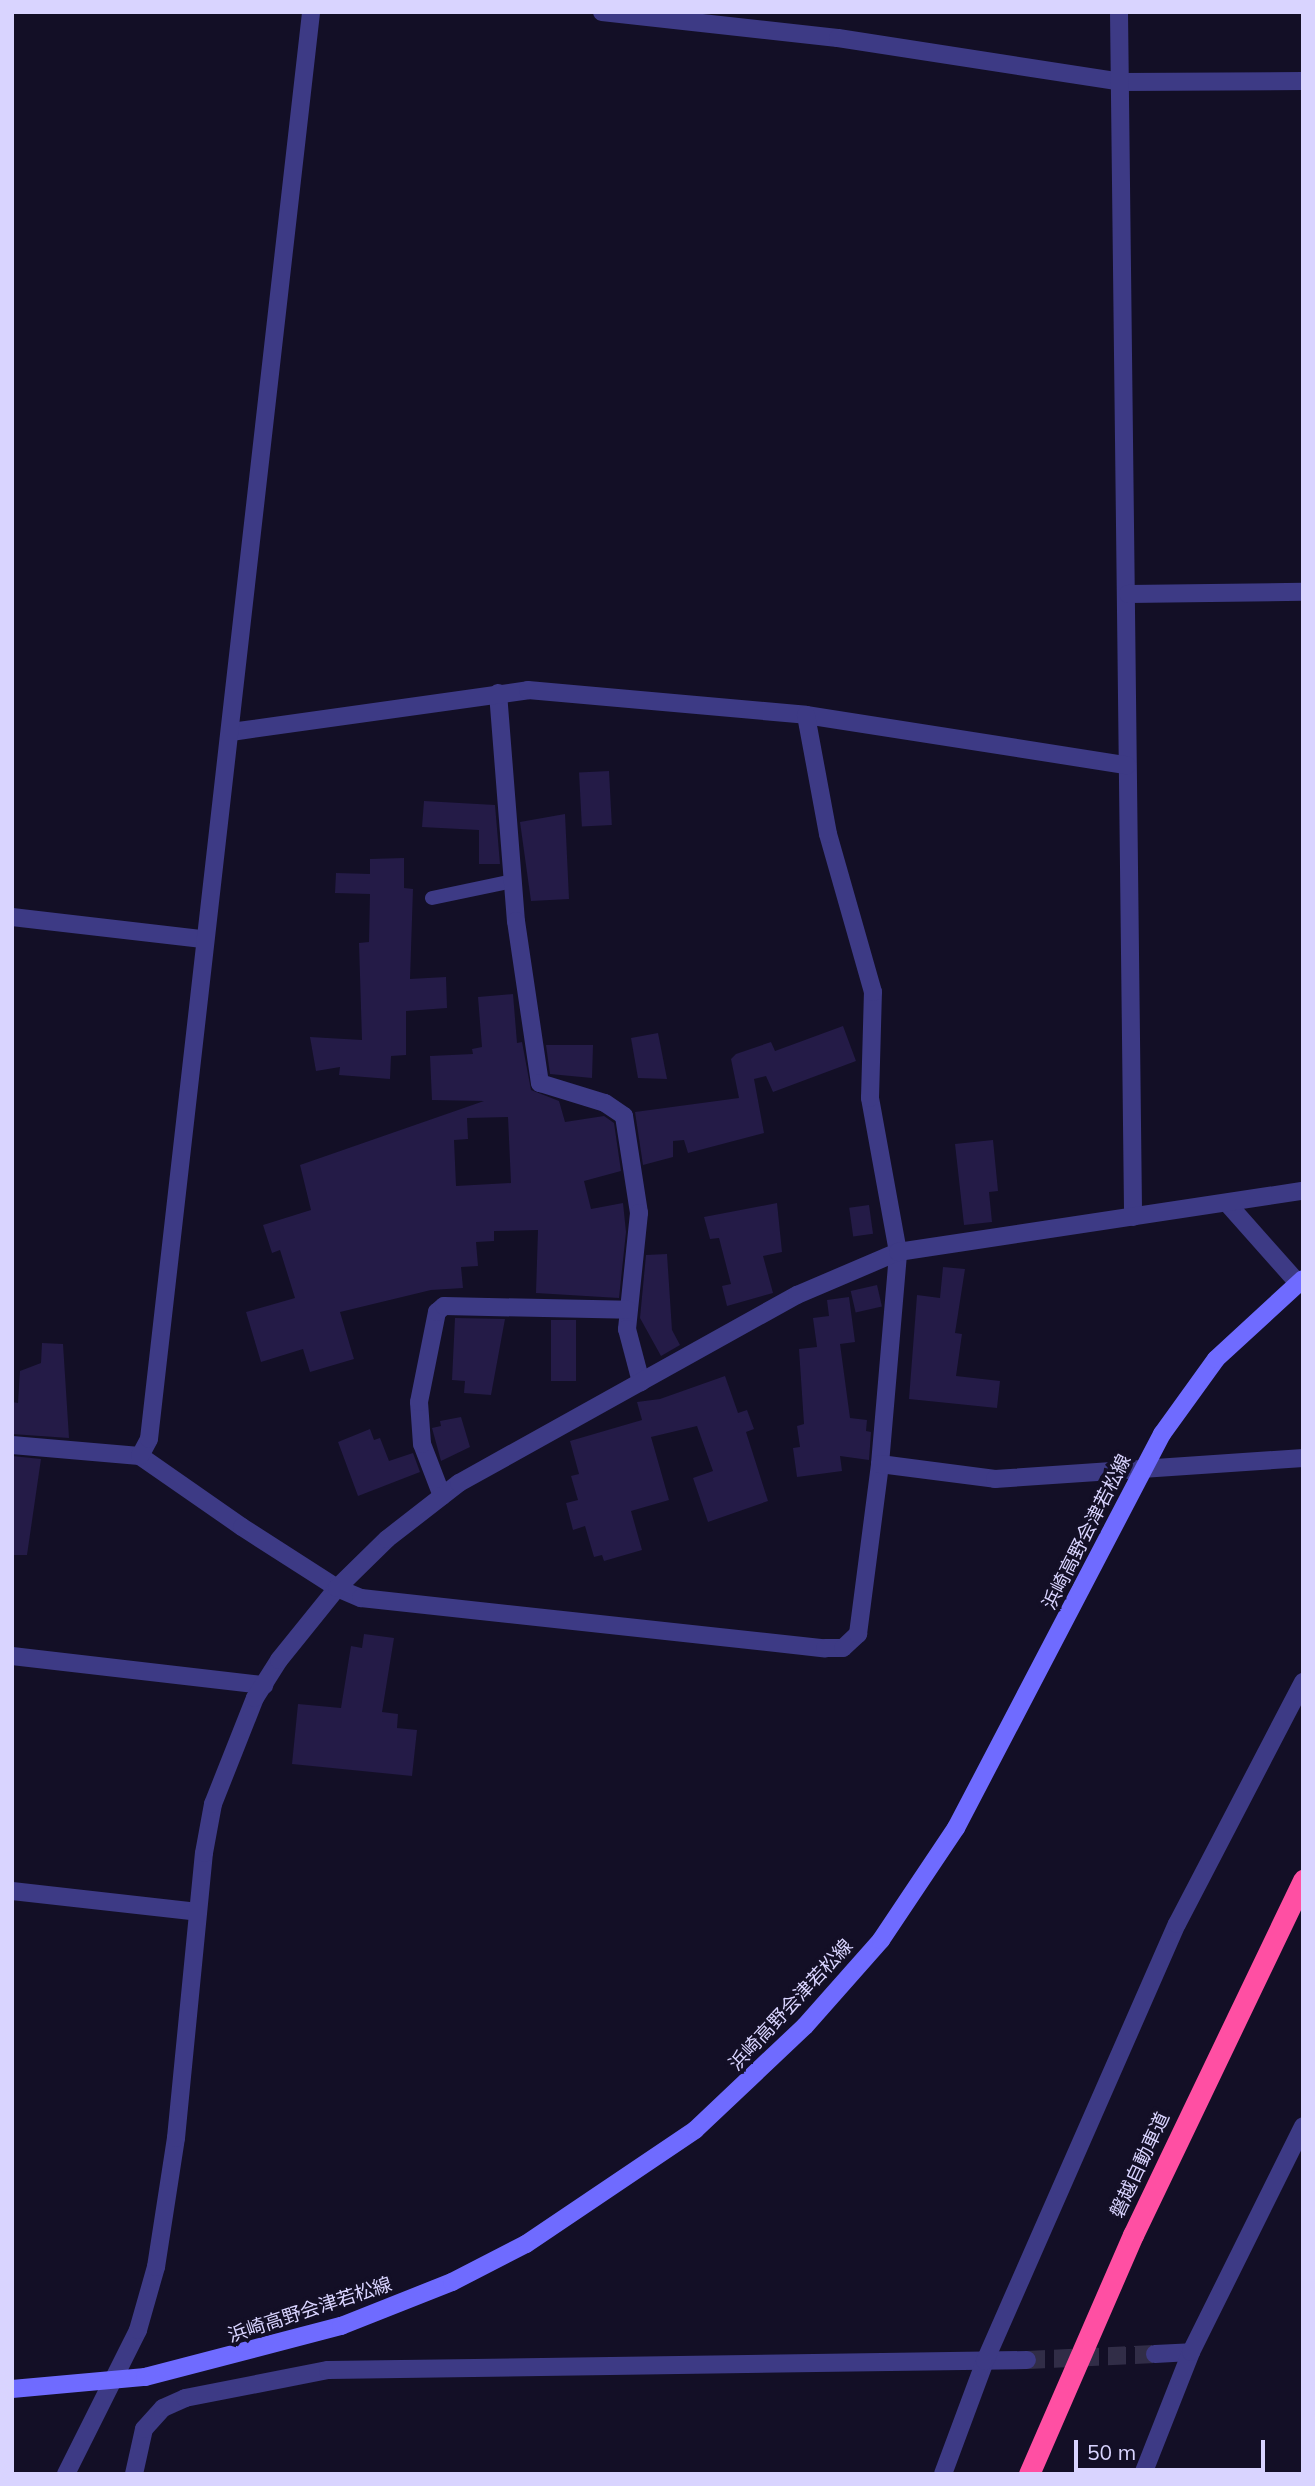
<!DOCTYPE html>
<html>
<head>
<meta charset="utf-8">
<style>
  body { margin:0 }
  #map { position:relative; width:1315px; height:2486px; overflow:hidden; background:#130f26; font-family:Mulish,"Noto Sans JP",sans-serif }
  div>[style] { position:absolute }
  .building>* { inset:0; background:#241b47; transform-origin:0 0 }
  .street-tunnel>* { height:18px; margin-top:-9px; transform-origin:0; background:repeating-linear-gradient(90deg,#312d47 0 18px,transparent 0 27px) }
  .lane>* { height:14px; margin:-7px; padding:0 7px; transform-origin:7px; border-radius:7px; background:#3d3a85 }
  .street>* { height:18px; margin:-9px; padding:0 9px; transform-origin:9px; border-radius:9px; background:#3d3a85 }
  .secondary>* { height:18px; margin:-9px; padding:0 9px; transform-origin:9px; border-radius:9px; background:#6f6bff }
  .highway>* { height:21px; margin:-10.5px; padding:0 10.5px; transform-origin:10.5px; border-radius:10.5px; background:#ff4fa3 }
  span { translate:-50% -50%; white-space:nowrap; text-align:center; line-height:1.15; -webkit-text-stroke:7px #130f26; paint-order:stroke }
  .street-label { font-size:19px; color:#d9d4ff }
  .frame { position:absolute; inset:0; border:14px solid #d9d4ff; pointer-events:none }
  .scale { position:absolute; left:1074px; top:2440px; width:191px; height:32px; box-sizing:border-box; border:4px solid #d9d4ff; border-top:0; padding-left:9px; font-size:21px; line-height:24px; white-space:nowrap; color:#d9d4ff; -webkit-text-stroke:5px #130f26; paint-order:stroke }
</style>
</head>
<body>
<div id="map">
  <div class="building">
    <div style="left:609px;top:771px;width:54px;height:30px;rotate:87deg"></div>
    <div style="clip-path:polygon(424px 801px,495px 805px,500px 864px,479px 864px,479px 830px,422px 827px)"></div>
    <div style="clip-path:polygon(565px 814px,569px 899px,531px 901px,520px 822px)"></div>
    <div style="clip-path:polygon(404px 858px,404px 888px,413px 889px,410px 979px,446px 977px,447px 1008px,406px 1011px,406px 1055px,391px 1056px,390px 1079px,339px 1075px,340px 1067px,316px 1071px,310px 1037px,362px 1040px,359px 943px,369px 942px,370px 894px,335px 893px,336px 873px,370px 874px,370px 859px)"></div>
    <div style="clip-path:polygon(evenodd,513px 994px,517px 1043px,522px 1042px,531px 1090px,559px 1101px,565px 1122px,604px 1116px,614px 1123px,621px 1171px,584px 1181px,591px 1209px,623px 1203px,626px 1232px,619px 1298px,536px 1293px,538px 1230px,494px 1231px,494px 1241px,476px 1242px,478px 1266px,461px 1267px,463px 1288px,431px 1290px,340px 1312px,354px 1359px,310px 1372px,303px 1349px,261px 1362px,246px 1312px,295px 1298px,280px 1250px,272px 1253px,263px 1225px,311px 1210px,300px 1165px,484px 1101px,432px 1100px,430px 1056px,473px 1054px,472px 1049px,482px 1047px,478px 997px,513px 994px,508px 1117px,511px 1183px,456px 1186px,454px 1140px,468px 1139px,467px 1118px,508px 1117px)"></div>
    <div style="clip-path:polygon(843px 1026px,856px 1061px,773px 1092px,766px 1076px,754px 1079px,764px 1133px,688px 1153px,684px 1140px,673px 1141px,673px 1157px,643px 1165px,635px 1112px,739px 1098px,731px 1059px,736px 1054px,771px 1042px,775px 1051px)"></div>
    <div style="clip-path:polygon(658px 1033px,667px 1079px,638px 1078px,631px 1038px)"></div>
    <div style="clip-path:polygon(546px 1045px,593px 1045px,592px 1078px,550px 1074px)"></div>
    <div style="clip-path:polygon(993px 1140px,998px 1191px,989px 1192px,992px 1222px,964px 1225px,955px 1144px)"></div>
    <div style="clip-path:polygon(777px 1203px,782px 1252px,763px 1256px,773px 1293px,727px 1306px,722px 1286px,731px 1284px,719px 1238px,710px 1239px,704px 1217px)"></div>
    <div style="left:869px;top:1205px;width:29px;height:20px;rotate:82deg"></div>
    <div style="clip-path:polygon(667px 1254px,672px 1330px,680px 1345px,661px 1356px,640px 1318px,646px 1255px)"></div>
    <div style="clip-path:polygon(943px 1267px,965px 1269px,955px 1333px,962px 1334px,956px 1376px,1000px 1381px,997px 1408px,909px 1399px,917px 1295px,940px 1298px)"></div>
    <div style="left:877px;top:1285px;width:22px;height:27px;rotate:77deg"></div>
    <div style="clip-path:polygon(849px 1297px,855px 1342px,840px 1344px,850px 1418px,867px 1420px,866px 1431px,871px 1432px,869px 1460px,840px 1456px,842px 1471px,797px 1477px,793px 1448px,800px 1447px,797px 1426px,804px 1424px,799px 1349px,817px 1347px,813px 1318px,829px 1316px,827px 1300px)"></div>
    <div style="clip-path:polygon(455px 1318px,505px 1319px,491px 1395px,464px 1393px,465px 1381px,452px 1380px)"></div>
    <div style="left:551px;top:1320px;width:25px;height:61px"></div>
    <div style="clip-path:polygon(42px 1343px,63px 1344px,69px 1438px,12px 1434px,12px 1402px,18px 1403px,20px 1371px,41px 1363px)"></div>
    <div style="clip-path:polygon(725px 1376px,738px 1413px,747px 1410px,754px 1429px,746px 1432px,768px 1501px,708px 1522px,693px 1478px,713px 1471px,697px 1426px,651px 1437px,669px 1500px,631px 1511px,642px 1550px,604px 1561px,602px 1555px,594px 1557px,585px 1526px,573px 1530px,566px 1503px,578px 1500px,571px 1476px,579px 1474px,570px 1441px,642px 1420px,637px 1402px,660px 1399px)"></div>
    <div style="clip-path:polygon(461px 1417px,470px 1447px,441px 1461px,432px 1428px,441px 1426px,440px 1421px)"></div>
    <div style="clip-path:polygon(370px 1429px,374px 1440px,380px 1438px,389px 1461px,413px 1453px,420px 1472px,358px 1496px,338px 1442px)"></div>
    <div style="clip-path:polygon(12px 1456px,41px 1459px,27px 1555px,12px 1555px)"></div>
    <div style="clip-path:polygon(364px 1634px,394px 1638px,382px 1712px,398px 1714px,397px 1728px,417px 1730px,412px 1776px,292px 1764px,298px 1704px,341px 1708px,351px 1646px,362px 1648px)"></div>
  </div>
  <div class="street-tunnel">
    <div style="left:1027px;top:2360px;width:128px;rotate:-2.7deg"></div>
  </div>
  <div class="lane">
    <div style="left:432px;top:898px;width:83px;rotate:-11.9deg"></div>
  </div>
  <div class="street">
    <div style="left:602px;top:12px;width:237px;rotate:6.3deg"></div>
    <div style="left:838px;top:38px;width:287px;rotate:8.8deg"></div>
    <div style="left:1122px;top:82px;width:181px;rotate:-0.3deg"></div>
    <div style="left:1119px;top:12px;width:1205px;rotate:89.33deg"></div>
    <div style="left:1128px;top:594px;width:175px;rotate:-0.7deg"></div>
    <div style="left:498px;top:693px;width:229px;rotate:85.5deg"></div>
    <div style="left:516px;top:921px;width:164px;rotate:81.6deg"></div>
    <div style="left:540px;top:1083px;width:68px;rotate:17.1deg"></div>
    <div style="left:605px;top:1103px;width:23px;rotate:34deg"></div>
    <div style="left:624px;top:1116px;width:98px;rotate:81.2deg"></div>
    <div style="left:639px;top:1213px;width:117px;rotate:95.9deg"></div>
    <div style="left:627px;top:1329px;width:55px;rotate:75.2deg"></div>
    <div style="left:231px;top:732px;width:300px;rotate:-8deg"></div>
    <div style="left:528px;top:690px;width:279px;rotate:5.1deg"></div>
    <div style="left:806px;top:715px;width:325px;rotate:8.9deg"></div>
    <div style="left:12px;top:917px;width:192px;rotate:6.6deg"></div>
    <div style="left:1227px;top:1203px;width:107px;rotate:48.4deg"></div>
    <div style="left:12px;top:1445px;width:128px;rotate:4.9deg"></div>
    <div style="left:140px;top:1456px;width:124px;rotate:34.8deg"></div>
    <div style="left:242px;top:1527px;width:113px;rotate:32.7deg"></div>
    <div style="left:337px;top:1588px;width:26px;rotate:23deg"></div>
    <div style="left:361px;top:1598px;width:467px;rotate:6.2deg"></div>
    <div style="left:825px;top:1648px;width:18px"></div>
    <div style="left:843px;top:1648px;width:21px;rotate:-43deg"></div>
    <div style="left:858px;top:1634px;width:171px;rotate:-82.6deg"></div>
    <div style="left:880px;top:1464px;width:213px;rotate:-85.1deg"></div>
    <div style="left:898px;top:1252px;width:157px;rotate:-100.3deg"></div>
    <div style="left:870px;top:1098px;width:106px;rotate:-88.4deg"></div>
    <div style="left:873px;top:992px;width:164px;rotate:-105.9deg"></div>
    <div style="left:828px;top:834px;width:121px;rotate:-100.5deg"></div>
    <div style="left:140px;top:1456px;width:19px;rotate:-62deg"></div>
    <div style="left:149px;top:1439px;width:1436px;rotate:-83.52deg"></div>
    <div style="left:880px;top:1464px;width:116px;rotate:7.4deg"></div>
    <div style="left:995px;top:1479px;width:309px;rotate:-3.9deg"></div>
    <div style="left:442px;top:1496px;width:56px;rotate:-111deg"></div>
    <div style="left:422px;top:1444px;width:42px;rotate:-94.1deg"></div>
    <div style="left:419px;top:1402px;width:92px;rotate:-78.7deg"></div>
    <div style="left:437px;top:1312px;width:9px;rotate:-41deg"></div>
    <div style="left:444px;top:1306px;width:184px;rotate:1.2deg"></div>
    <div style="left:12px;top:1656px;width:254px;rotate:6.6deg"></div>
    <div style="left:12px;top:1891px;width:187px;rotate:6.4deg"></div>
    <div style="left:1155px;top:2354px;width:36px;rotate:-3deg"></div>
    <div style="left:66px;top:2474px;width:161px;rotate:-63.4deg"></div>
    <div style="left:138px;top:2330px;width:66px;rotate:-74.1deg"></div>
    <div style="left:156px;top:2267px;width:131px;rotate:-81.2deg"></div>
    <div style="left:176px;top:2138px;width:286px;rotate:-84.4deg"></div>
    <div style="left:204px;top:1853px;width:50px;rotate:-79.6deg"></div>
    <div style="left:213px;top:1804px;width:114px;rotate:-68.4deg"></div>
    <div style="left:255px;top:1698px;width:45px;rotate:-57.7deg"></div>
    <div style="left:279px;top:1660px;width:92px;rotate:-51.1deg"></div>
    <div style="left:337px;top:1588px;width:70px;rotate:-44.4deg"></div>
    <div style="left:387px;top:1539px;width:91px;rotate:-37.9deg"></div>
    <div style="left:459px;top:1483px;width:387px;rotate:-29.1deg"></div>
    <div style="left:797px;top:1295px;width:110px;rotate:-23.1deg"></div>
    <div style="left:898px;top:1252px;width:410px;rotate:-8.6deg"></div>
    <div style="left:134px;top:2474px;width:46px;rotate:-77.5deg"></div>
    <div style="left:144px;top:2429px;width:28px;rotate:-48deg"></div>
    <div style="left:163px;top:2408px;width:24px;rotate:-24deg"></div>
    <div style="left:185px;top:2398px;width:146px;rotate:-11.1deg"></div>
    <div style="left:328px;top:2370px;width:699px;rotate:-0.82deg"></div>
    <div style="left:943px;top:2474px;width:121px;rotate:-69.6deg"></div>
    <div style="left:985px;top:2361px;width:477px;rotate:-66.3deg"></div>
    <div style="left:1177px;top:1924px;width:273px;rotate:-62.5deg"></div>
    <div style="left:1143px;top:2474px;width:131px;rotate:-68.5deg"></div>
    <div style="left:1191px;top:2352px;width:252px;rotate:-63.6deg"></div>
  </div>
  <div class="secondary">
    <div style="left:12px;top:2389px;width:134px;rotate:-5.2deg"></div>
    <div style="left:145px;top:2377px;width:203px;rotate:-14.6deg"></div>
    <div style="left:341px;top:2326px;width:119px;rotate:-21.6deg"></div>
    <div style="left:452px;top:2282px;width:83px;rotate:-27.2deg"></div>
    <div style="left:526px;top:2244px;width:204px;rotate:-34deg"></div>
    <div style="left:695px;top:2130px;width:151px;rotate:-43.4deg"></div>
    <div style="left:805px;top:2026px;width:115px;rotate:-48.5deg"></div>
    <div style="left:881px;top:1940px;width:135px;rotate:-56.2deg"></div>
    <div style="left:956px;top:1828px;width:445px;rotate:-62.4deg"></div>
    <div style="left:1162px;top:1434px;width:92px;rotate:-54.2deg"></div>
    <div style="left:1216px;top:1359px;width:118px;rotate:-42.6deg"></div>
  </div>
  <div class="highway">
    <div style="left:1029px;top:2474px;width:261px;rotate:-66.5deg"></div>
    <div style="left:1133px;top:2235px;width:394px;rotate:-64.4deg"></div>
  </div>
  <div class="street-label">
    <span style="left:1087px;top:1532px;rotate:-63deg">浜崎高野会津若松線</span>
    <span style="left:791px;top:2005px;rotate:-47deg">浜崎高野会津若松線</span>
    <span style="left:1140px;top:2165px;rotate:-65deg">磐越自動車道</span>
    <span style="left:310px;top:2310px;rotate:-18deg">浜崎高野会津若松線</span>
  </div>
  <div class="frame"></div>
  <div class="scale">50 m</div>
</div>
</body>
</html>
